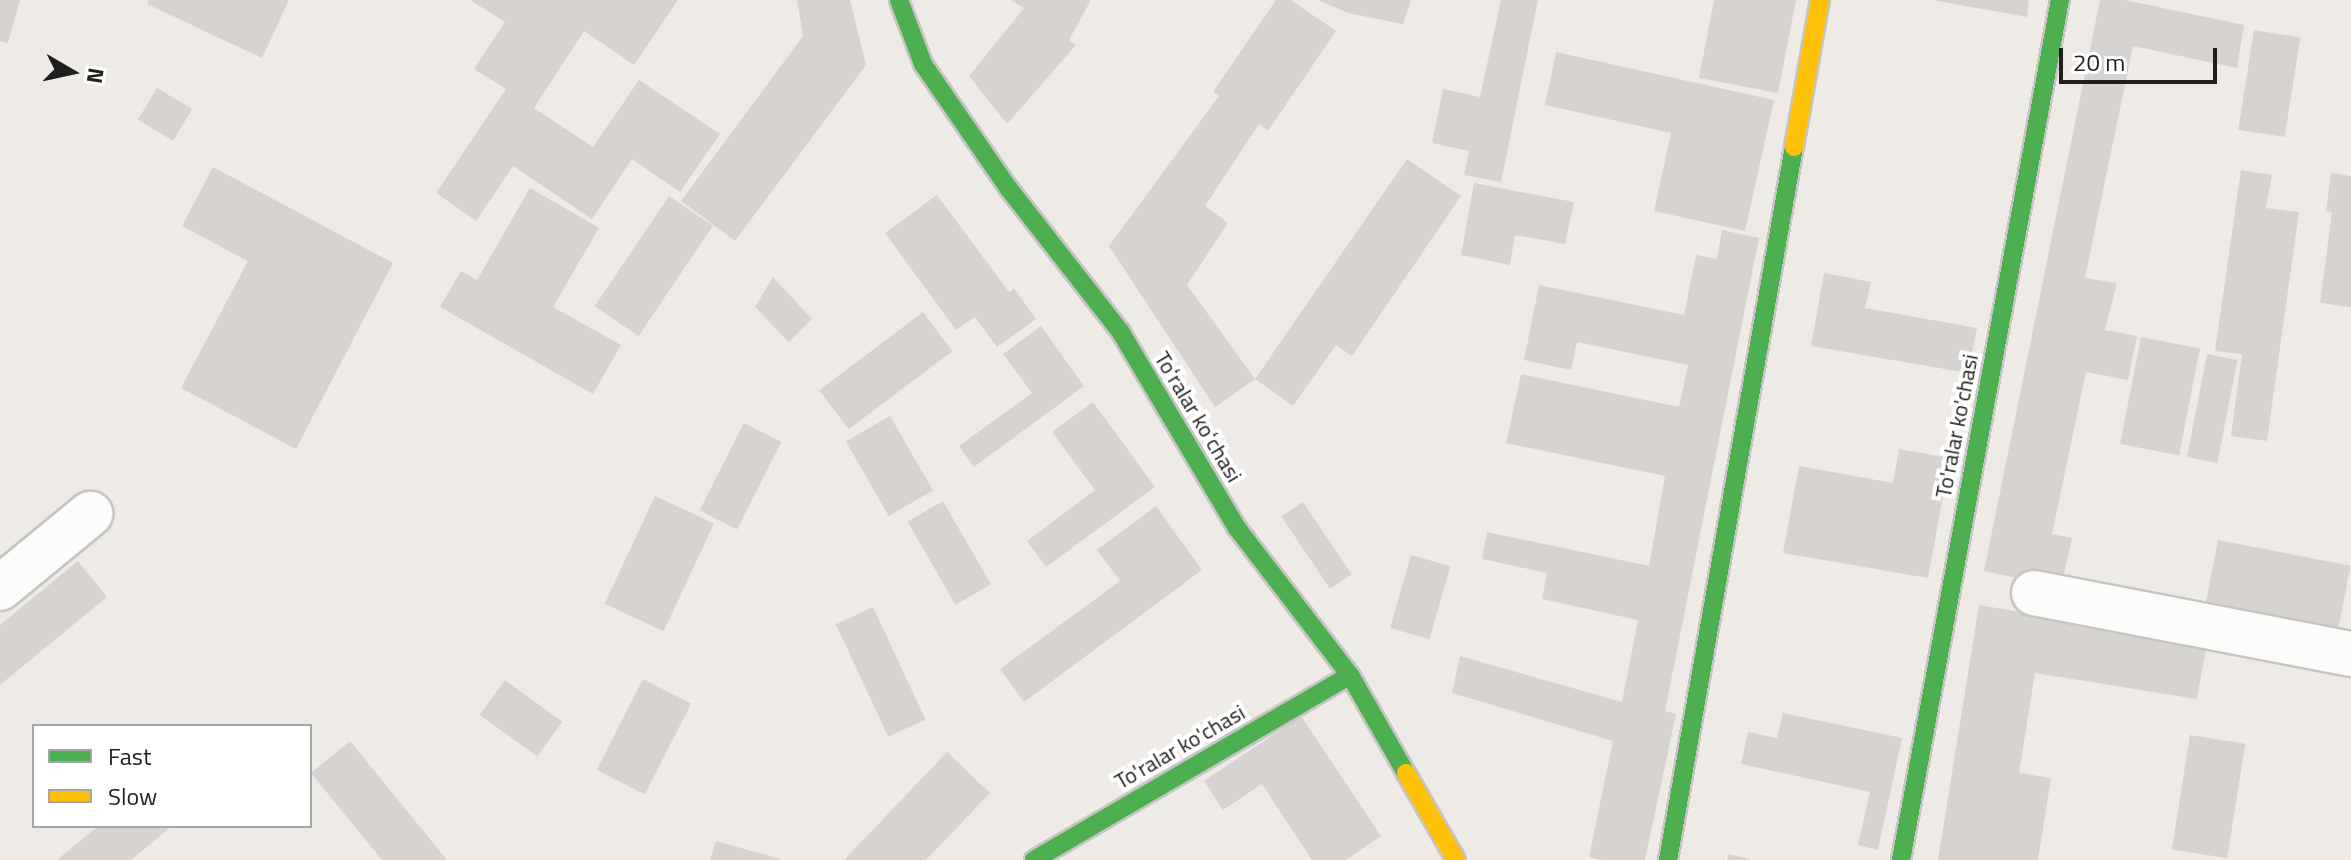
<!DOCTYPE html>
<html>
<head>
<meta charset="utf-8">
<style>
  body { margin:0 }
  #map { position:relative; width:2351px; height:860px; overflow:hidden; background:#eeebe7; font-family:"Titillium Web",sans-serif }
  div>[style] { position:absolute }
  .building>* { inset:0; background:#d6d3d0; transform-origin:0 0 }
  .roads { filter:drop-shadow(2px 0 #c6c5c3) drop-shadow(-2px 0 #c6c5c3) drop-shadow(0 2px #c6c5c3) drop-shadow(0 -2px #c6c5c3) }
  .street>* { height:44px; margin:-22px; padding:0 22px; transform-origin:22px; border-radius:22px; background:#fcfcfb }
  .fast>* { height:18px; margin:-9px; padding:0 9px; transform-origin:9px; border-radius:9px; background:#4caf50 }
  .slow>* { height:18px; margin:-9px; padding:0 9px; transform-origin:9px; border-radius:9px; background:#ffc107 }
  span { translate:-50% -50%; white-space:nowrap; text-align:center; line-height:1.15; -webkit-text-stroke:8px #fff; paint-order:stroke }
  .street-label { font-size:22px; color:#1f1f1f }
  .legend { position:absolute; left:32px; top:724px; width:280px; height:104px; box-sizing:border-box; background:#fff; border:2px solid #a5a5a5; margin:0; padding:10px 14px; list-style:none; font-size:24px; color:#1f1f1f }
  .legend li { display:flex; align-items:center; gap:16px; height:40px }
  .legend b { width:40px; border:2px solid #a5a5a5 }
  .north { position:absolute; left:32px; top:32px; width:80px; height:80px; -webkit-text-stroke:6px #fff; paint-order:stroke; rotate:99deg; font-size:22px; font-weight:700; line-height:32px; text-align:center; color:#1f1f1f }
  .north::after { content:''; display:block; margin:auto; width:28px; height:36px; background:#1f1f1f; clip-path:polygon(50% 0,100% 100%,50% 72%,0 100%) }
  .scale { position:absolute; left:2059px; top:48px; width:158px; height:36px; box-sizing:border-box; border:4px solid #1f1f1f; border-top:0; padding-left:10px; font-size:24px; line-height:28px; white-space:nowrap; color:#1f1f1f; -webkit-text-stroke:6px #fff; paint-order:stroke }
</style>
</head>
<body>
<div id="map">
  <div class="building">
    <div style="clip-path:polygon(0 0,20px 0,8px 43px,0 41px)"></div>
    <div style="clip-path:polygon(149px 0,289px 0,262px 58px,147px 4px)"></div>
    <div style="clip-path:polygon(470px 0,678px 0,634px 65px,584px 31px,534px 108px,593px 147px,639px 80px,720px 134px,680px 192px,632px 159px,592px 219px,513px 166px,476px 221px,436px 193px,506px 89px,474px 69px,505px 22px)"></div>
    <div style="clip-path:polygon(797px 0,850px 0,866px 65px,735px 241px,681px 201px,803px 36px)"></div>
    <div style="clip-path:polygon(1010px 0,1091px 0,1069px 40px,1076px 45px,1007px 124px,969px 76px,1024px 8px)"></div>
    <div style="clip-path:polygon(1276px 0,1291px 0,1336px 31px,1268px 131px,1259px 124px,1205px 206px,1228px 223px,1187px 285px,1255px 379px,1215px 407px,1109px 246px,1219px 96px,1213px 92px)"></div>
    <div style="clip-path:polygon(1318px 0,1411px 0,1403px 24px,1348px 13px)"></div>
    <div style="clip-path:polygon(1501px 0,1538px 0,1501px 182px,1464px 175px,1469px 151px,1432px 143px,1443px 89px,1480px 97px)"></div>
    <div style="clip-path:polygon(1714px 0,1796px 0,1778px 93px,1699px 78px)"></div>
    <div style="clip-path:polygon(1932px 0,2029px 0,2027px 17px)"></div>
    <div style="clip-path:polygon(2100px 0,2125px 0,2244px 25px,2237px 68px,2133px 46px,2085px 278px,2117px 283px,2105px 330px,2137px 336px,2128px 380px,2086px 372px,2052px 534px,2072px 538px,2061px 587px,1984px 571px)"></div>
    <div style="left:2254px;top:30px;width:47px;height:101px;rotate:9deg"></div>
    <div style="clip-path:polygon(1556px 52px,1774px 100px,1745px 231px,1654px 211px,1671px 133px,1545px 105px)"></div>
    <div style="left:157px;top:88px;width:41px;height:37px;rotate:31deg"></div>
    <div style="clip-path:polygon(1407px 159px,1461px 196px,1352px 356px,1336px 345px,1293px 406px,1255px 379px)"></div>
    <div style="clip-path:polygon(213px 167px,393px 263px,296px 449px,181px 388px,248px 261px,182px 226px)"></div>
    <div style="clip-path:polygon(2241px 170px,2272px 175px,2266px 208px,2299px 212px,2267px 441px,2231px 436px,2242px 354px,2215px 351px)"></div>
    <div style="clip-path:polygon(2331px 173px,2351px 176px,2351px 307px,2320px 303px,2332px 212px,2326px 211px)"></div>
    <div style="clip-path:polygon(1474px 183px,1574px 202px,1565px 244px,1515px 235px,1510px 265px,1461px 255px)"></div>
    <div style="clip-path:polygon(530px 188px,599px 228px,553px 307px,621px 345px,593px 394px,440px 307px,461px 271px,477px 280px)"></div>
    <div style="clip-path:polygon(937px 195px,1009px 292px,1014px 288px,1036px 319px,997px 347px,975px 317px,956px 330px,885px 233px)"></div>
    <div style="left:669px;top:196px;width:53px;height:133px;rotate:34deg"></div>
    <div style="clip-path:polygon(1722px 230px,1759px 238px,1665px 711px,1676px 714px,1645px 860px,1601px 860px,1589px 857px,1613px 741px,1452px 693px,1460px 656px,1622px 702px,1638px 620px,1542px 599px,1547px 573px,1482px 559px,1487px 532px,1649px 566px,1665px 476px,1506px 443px,1521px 374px,1679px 407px,1688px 365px,1577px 342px,1571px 370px,1524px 360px,1539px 285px,1684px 315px,1696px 255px,1717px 259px)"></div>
    <div style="clip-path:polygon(1824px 273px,1871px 282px,1865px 308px,1977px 328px,1968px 373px,1811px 346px)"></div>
    <div style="clip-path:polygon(773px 277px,812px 319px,789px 342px,755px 307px)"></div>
    <div style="left:923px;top:312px;width:49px;height:130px;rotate:53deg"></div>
    <div style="clip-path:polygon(1041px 326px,1084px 386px,974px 467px,959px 446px,1032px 393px,1003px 354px)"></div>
    <div style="left:2141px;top:337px;width:60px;height:109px;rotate:11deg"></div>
    <div style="left:2207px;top:354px;width:31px;height:105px;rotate:11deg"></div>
    <div style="clip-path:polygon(1093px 402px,1155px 487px,1046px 567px,1027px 541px,1095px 490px,1052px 432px)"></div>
    <div style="left:890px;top:416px;width:86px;height:51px;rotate:60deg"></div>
    <div style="left:744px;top:423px;width:42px;height:98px;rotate:27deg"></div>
    <div style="clip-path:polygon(1899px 449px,1950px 458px,1928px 578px,1783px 553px,1799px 466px,1893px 483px)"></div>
    <div style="left:655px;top:496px;width:65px;height:119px;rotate:25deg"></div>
    <div style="left:943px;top:501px;width:96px;height:41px;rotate:60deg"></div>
    <div style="left:1303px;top:502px;width:87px;height:26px;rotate:56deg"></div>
    <div style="clip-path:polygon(1156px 506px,1202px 570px,1024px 702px,1000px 669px,1120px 581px,1097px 550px)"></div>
    <div style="left:2218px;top:540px;width:135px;height:69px;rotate:11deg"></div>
    <div style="left:1411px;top:555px;width:41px;height:76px;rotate:16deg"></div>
    <div style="clip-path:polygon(78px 561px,107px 597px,0 685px,0 625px)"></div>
    <div style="clip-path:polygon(1979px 605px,2207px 643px,2197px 699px,2035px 673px,2019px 773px,2051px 778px,2038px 860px,1938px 860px)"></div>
    <div style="left:873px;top:607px;width:124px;height:41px;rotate:65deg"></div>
    <div style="left:643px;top:679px;width:54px;height:102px;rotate:27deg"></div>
    <div style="left:505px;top:680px;width:71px;height:43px;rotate:36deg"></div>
    <div style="clip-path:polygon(1783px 713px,1902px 738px,1878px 850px,1858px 845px,1870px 792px,1741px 764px,1748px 732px,1777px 738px)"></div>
    <div style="clip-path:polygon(1301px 716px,1381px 836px,1346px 860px,1312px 860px,1262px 784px,1223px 810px,1204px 781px)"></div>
    <div style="left:2190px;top:735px;width:56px;height:116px;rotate:9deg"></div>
    <div style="clip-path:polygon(350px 741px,447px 860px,382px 860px,311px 773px)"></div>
    <div style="clip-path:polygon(947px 752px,990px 793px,926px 860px,844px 860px)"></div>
    <div style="clip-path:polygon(98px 826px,172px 826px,131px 860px,57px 860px)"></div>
    <div style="clip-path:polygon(716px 841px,780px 859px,780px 860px,710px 860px)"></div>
    <div style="clip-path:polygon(1729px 854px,1750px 859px,1750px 860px,1727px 860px)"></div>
  </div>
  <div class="roads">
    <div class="street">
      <div style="left:0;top:588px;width:117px;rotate:-39.4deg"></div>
      <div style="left:2034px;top:593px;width:323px;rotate:10.9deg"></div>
    </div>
    <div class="fast">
      <div style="left:899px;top:0;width:68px;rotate:69.4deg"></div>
      <div style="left:923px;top:64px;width:152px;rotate:55.5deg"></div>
      <div style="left:1009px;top:189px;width:180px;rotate:52deg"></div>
      <div style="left:1120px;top:331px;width:229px;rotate:59.3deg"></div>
      <div style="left:1237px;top:528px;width:185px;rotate:52.5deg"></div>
      <div style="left:1350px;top:675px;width:113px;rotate:60.3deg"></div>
      <div style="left:1034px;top:860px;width:366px;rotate:-30.3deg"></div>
      <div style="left:1668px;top:860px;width:724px;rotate:-79.98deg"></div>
      <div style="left:1901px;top:860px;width:875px;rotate:-79.53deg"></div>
    </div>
    <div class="slow">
      <div style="left:1794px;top:147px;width:149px;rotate:-80deg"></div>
      <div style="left:1406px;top:773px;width:100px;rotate:60.1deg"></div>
    </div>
  </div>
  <div class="street-label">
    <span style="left:1198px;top:417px;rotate:59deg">Toʻralar koʻchasi</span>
    <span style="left:1957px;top:426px;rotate:-79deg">To'ralar ko'chasi</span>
    <span style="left:1180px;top:747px;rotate:-30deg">To'ralar ko'chasi</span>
  </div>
  <ul class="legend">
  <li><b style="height:10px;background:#4caf50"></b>Fast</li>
  <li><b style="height:10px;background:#ffc107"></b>Slow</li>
  </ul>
  <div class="north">N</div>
  <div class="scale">20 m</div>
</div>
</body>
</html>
